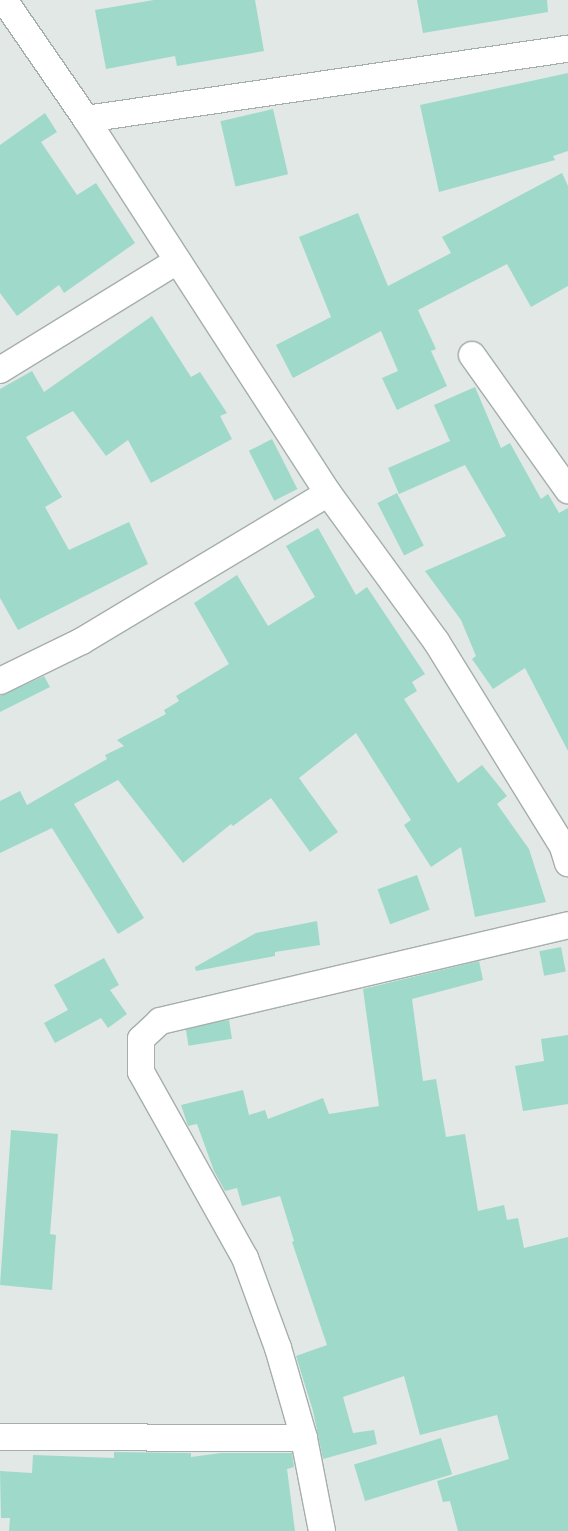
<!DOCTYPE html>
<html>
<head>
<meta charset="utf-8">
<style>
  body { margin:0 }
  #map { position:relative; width:568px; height:1531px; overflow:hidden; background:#e1e8e6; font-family:Roboto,sans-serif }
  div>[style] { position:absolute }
  .building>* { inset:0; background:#9fd9ca; transform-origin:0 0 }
  .roads { filter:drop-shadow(1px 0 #a6aeab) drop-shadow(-1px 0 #a6aeab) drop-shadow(0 1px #a6aeab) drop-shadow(0 -1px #a6aeab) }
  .minor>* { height:26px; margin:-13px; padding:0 13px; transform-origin:13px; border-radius:13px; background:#fff }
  span { translate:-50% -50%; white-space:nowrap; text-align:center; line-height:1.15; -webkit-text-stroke:4px #eef6f3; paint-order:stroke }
</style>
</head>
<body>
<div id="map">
  <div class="building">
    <div style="clip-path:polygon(154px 0,255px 0,264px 51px,177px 66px,175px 56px,106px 69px,95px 10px)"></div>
    <div style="clip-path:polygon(417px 0,547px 0,548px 12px,423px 33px)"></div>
    <div style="clip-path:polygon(568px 73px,568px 151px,553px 156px,555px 160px,439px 192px,420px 105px)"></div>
    <div style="left:273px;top:109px;width:67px;height:54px;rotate:77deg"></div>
    <div style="clip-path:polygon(45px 113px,57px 132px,41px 142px,77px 195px,96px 183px,135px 243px,64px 293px,59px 285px,17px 316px,0 293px,0 145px)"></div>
    <div style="clip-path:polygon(562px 173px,568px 186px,568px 286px,531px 307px,507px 264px,418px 310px,436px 349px,431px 351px,447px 386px,397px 410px,382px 378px,398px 371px,381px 331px,293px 378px,276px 345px,331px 317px,299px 237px,358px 213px,388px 286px,451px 253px,442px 237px)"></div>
    <div style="clip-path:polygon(152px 316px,191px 377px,200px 372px,227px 413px,220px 416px,232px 439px,151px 483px,128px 440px,106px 456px,73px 411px,26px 437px,62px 497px,45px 507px,69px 550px,129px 522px,148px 564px,18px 630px,0 598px,0 389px,32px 371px,44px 392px)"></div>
    <div style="clip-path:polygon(475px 387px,501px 448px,510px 443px,541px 499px,548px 494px,559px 513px,568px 508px,568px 751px,525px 668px,493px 689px,472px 659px,476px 656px,461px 620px,425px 571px,506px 536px,465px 465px,399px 494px,388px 468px,450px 441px,434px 405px)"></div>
    <div style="left:272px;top:439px;width:56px;height:26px;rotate:63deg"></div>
    <div style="left:397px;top:493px;width:59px;height:22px;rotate:63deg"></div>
    <div style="clip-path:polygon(318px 528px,356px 595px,367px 587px,425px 674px,412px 682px,417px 691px,404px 699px,458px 783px,482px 765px,507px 796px,497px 804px,529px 849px,546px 902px,475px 917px,461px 847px,431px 867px,404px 825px,411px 820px,356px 733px,299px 778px,338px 832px,310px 852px,271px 798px,233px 826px,231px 824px,183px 863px,118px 780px,74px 804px,144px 918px,118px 934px,52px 828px,0 853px,0 801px,20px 791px,27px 805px,107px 759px,105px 755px,124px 746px,117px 740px,166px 714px,164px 710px,179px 701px,176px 696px,229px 664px,194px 603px,237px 575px,268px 626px,315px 597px,286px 546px)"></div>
    <div style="clip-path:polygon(44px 676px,50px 687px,0 712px,0 696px)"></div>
    <div style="left:417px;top:875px;width:37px;height:42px;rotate:70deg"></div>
    <div style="clip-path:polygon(317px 921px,320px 945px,275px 952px,275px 956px,196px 971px,195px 967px,256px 933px)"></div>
    <div style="left:561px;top:947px;width:25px;height:22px;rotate:79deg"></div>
    <div style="clip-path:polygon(104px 958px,119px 985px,110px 990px,127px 1014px,108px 1028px,101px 1018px,55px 1043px,44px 1023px,68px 1010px,54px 985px)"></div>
    <div style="clip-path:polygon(479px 961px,483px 980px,412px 999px,423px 1081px,436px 1079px,446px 1137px,465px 1134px,478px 1211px,504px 1205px,507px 1220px,518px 1218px,524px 1248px,568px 1237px,568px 1531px,458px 1531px,450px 1501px,443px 1502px,437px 1481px,509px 1459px,497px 1415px,420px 1435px,404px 1376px,343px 1397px,353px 1433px,374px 1430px,377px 1444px,323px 1459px,313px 1411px,296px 1356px,327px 1345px,292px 1242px,294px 1241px,280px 1196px,242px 1206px,237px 1188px,225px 1191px,214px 1171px,197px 1124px,188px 1126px,181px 1105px,243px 1090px,249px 1115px,265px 1110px,268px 1119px,323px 1098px,329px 1114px,379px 1106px,363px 989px)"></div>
    <div style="left:229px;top:1020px;width:19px;height:44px;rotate:81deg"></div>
    <div style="clip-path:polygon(568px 1035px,568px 1104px,523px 1111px,515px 1066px,544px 1061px,541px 1039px)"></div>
    <div style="clip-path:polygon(11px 1130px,58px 1134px,50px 1234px,56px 1235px,52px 1290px,0 1285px)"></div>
    <div style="left:441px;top:1438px;width:38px;height:91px;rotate:73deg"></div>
    <div style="clip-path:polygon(114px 1452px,191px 1453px,191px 1457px,221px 1453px,292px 1453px,294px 1467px,287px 1469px,295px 1531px,9px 1531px,10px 1518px,1px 1518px,0 1471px,32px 1473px,33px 1455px,114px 1458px)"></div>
  </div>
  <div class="roads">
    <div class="minor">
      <div style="left:4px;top:0;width:145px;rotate:55.4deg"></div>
      <div style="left:86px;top:119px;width:445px;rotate:57.1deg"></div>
      <div style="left:328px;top:493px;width:183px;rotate:53.9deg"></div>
      <div style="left:436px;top:641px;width:242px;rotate:58.3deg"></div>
      <div style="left:563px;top:847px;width:17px;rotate:73deg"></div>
      <div style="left:86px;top:119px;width:487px;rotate:-8.3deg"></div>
      <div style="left:472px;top:355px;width:166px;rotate:54.6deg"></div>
      <div style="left:0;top:370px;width:208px;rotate:-31.6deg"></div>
      <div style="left:0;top:681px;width:91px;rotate:-26deg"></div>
      <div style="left:82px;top:641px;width:287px;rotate:-31deg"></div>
      <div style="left:0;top:1437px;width:304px;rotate:0.2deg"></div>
      <div style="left:322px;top:1531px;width:95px;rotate:-101deg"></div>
      <div style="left:304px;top:1438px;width:94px;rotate:-106.1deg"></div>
      <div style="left:278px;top:1348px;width:96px;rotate:-110.1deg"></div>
      <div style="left:245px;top:1258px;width:213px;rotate:-119.2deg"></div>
      <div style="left:141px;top:1072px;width:33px;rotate:-90deg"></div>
      <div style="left:141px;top:1039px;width:26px;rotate:-43deg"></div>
      <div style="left:160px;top:1021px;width:419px;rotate:-13.2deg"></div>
    </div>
  </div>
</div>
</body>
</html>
